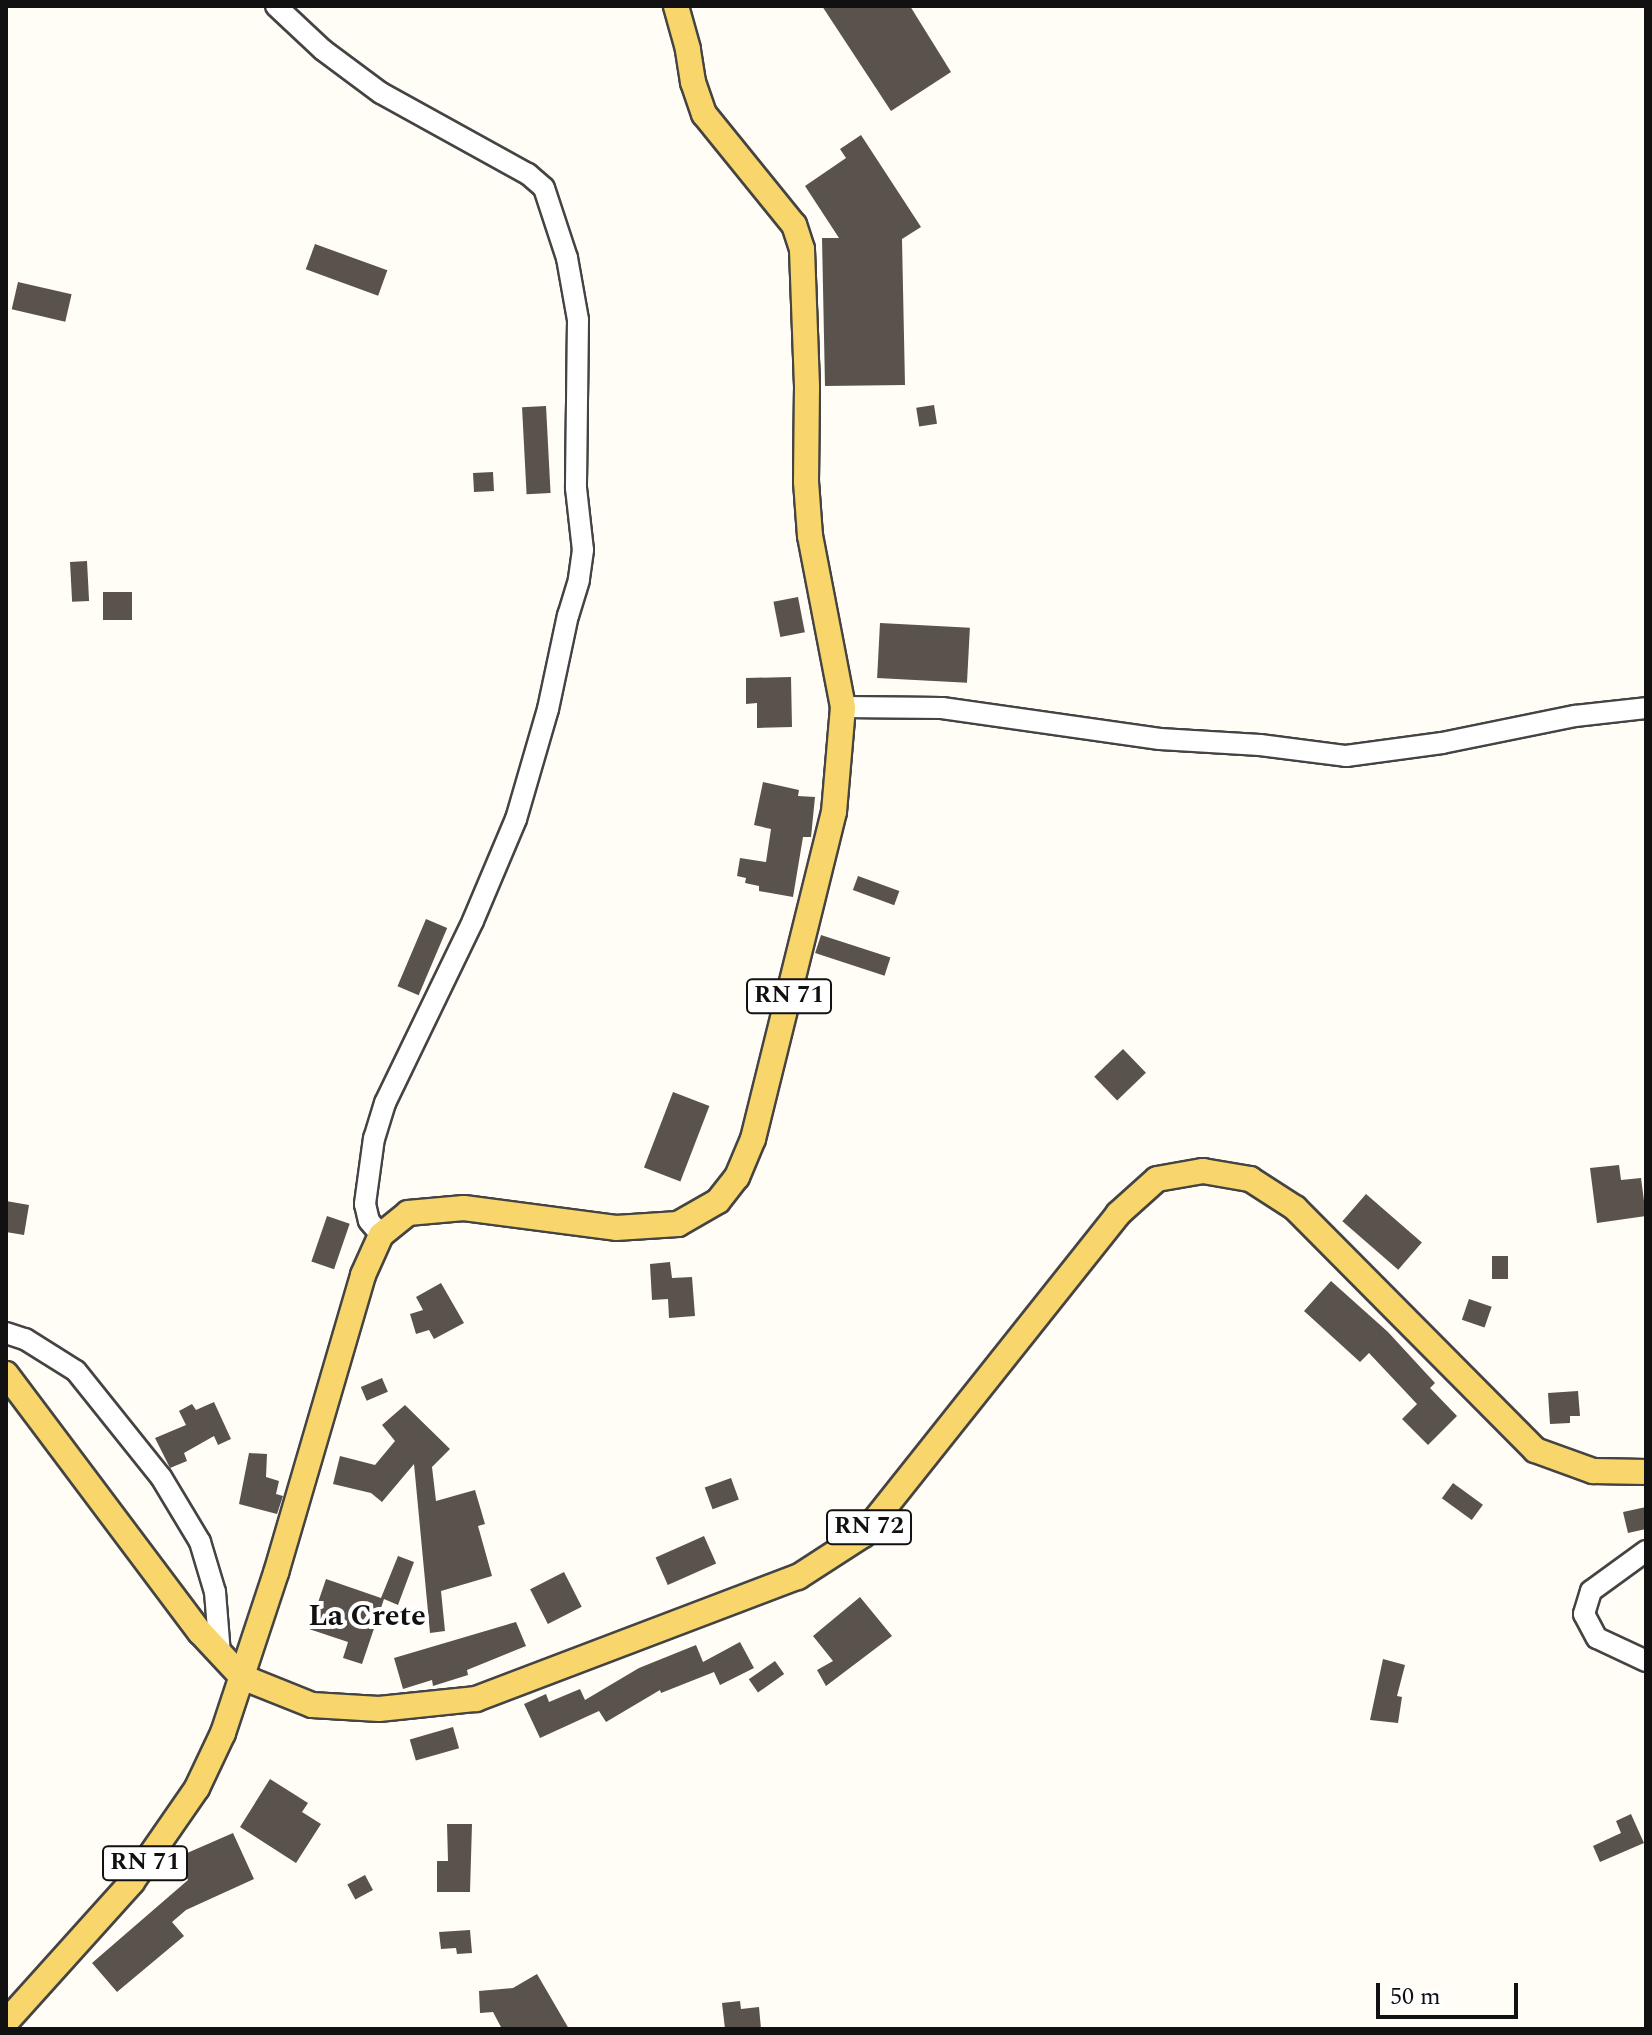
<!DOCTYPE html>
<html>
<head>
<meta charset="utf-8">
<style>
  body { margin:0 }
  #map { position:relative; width:1652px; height:2035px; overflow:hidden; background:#fffdf5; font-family:Spectral,serif }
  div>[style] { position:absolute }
  .building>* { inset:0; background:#5a524d; transform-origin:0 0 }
  .roads { filter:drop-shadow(2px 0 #444) drop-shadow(-2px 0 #444) drop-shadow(0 2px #444) drop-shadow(0 -2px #444) }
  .minor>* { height:20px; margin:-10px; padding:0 10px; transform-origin:10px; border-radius:10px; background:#fff }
  .major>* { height:24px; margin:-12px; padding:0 12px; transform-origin:12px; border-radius:12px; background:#f9d66b }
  span { translate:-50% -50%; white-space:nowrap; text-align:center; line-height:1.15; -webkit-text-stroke:8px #fff; paint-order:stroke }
  .shield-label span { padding:2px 6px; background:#fff; border:2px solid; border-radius:6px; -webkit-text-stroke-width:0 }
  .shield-label { font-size:24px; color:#111; font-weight:700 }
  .quarter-label { font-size:30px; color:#111; font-weight:700 }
  .frame { position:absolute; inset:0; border:8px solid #111; pointer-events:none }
  .scale { position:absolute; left:1376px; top:1983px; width:142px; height:36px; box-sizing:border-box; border:4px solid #111; border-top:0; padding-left:10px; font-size:24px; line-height:28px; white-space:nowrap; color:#111; -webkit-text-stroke:6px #fff; paint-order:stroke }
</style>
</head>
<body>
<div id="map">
  <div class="building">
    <div style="clip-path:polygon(822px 6px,910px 6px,951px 72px,891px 111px)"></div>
    <div style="clip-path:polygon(861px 135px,921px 227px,902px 239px,905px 385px,825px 386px,822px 238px,839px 238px,805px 186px,846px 158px,840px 149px)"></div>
    <div style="left:315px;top:244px;width:77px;height:27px;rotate:20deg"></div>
    <div style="left:18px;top:282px;width:55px;height:28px;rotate:13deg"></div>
    <div style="left:934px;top:405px;width:19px;height:18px;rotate:81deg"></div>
    <div style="left:546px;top:406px;width:87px;height:24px;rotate:87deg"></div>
    <div style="left:493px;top:472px;width:19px;height:20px;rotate:87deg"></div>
    <div style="left:87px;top:561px;width:40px;height:17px;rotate:87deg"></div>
    <div style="left:132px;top:592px;width:28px;height:29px;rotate:90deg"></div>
    <div style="left:798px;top:597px;width:36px;height:25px;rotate:79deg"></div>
    <div style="left:880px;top:623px;width:90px;height:55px;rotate:3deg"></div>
    <div style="clip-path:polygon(791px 677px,792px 727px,757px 728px,757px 703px,746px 704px,746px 678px)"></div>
    <div style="clip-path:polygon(763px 782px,799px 790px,798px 796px,815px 797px,811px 837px,803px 837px,793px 897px,759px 891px,759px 886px,745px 883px,746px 878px,737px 876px,740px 858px,766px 862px,771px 829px,754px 825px)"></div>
    <div style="left:858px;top:876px;width:44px;height:15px;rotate:20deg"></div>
    <div style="left:426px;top:919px;width:23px;height:73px;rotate:23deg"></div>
    <div style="left:821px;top:935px;width:73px;height:19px;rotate:18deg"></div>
    <div style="left:1123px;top:1049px;width:33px;height:40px;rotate:46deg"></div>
    <div style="left:673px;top:1092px;width:39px;height:81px;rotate:21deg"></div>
    <div style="clip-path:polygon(1619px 1165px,1621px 1180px,1641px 1178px,1646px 1216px,1597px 1223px,1590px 1168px)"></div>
    <div style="left:1366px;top:1194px;width:74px;height:36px;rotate:41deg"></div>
    <div style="clip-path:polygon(6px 1201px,29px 1205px,24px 1235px,6px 1232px)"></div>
    <div style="left:327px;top:1216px;width:24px;height:48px;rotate:19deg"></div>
    <div style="left:1492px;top:1256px;width:16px;height:23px"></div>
    <div style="clip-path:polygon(670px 1262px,672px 1278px,692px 1277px,695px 1316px,669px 1318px,668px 1299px,652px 1300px,650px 1264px)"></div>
    <div style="clip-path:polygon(1331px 1281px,1388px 1332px,1435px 1383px,1430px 1388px,1457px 1416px,1428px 1445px,1402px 1419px,1417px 1404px,1369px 1353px,1360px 1362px,1304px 1311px)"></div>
    <div style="clip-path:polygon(441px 1283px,464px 1323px,434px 1339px,429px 1330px,416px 1334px,410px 1314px,423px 1310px,416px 1297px)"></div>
    <div style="left:1469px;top:1299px;width:24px;height:22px;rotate:19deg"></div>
    <div style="left:382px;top:1378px;width:15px;height:23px;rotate:67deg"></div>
    <div style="clip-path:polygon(1578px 1391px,1580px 1416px,1570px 1416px,1570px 1423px,1550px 1424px,1548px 1393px)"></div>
    <div style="clip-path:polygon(214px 1402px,231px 1439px,218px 1445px,214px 1436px,184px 1453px,187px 1461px,170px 1468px,155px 1438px,186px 1425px,179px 1411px,192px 1404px,196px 1410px)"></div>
    <div style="clip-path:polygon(405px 1405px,450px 1449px,432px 1467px,436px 1501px,475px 1490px,485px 1524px,478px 1526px,492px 1576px,441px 1591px,445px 1631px,430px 1633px,414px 1464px,382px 1502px,371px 1493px,333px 1484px,340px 1456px,375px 1465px,395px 1441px,382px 1425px)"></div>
    <div style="clip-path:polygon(249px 1453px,267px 1454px,266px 1477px,279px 1481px,276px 1494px,283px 1496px,277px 1514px,239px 1504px)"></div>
    <div style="left:731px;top:1478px;width:23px;height:28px;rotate:70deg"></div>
    <div style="left:1453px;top:1483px;width:37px;height:19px;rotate:36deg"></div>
    <div style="clip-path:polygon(1646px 1507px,1646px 1529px,1628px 1533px,1623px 1512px)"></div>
    <div style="left:704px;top:1536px;width:30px;height:53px;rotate:66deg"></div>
    <div style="clip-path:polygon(398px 1556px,414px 1562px,398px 1605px,384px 1599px,362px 1664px,343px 1658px,348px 1642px,309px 1629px,326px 1579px,381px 1598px)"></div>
    <div style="left:564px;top:1572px;width:39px;height:38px;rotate:63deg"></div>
    <div style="clip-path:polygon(860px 1597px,892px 1636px,826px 1686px,817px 1670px,833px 1661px,813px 1636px)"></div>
    <div style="clip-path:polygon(516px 1622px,526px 1646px,467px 1670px,468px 1675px,433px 1686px,432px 1680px,403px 1689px,394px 1658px)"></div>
    <div style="clip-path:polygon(740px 1642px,754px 1668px,720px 1685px,714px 1672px,661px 1693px,660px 1690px,606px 1722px,599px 1711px,540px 1738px,524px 1704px,546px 1694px,549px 1702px,580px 1689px,585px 1700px,639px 1668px,696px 1645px,703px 1662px)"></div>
    <div style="clip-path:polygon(1383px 1659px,1405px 1665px,1397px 1696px,1402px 1697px,1398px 1723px,1370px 1720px)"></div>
    <div style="left:775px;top:1661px;width:16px;height:32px;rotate:55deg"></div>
    <div style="left:453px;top:1727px;width:22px;height:45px;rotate:74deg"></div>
    <div style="clip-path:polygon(270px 1779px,308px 1803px,302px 1812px,321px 1824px,296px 1863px,240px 1827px)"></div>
    <div style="clip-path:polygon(1631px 1814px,1644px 1843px,1600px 1862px,1593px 1846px,1621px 1833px,1616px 1821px)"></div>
    <div style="clip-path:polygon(447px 1824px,472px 1824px,470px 1892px,437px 1892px,437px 1861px,448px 1861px)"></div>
    <div style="clip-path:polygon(233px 1833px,254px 1879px,186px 1910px,172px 1922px,184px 1936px,117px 1992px,92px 1963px,188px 1880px,178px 1857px)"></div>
    <div style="left:365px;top:1875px;width:17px;height:20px;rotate:62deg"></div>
    <div style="clip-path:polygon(470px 1930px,472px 1953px,457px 1954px,456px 1948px,441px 1949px,439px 1932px)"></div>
    <div style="clip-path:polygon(537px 1974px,569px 2029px,502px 2029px,493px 2012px,480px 2013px,479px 1991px,513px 1988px)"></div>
    <div style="clip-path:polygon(740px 2001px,741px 2009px,759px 2007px,761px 2029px,725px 2029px,722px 2003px)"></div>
  </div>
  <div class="roads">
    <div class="minor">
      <div style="left:276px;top:6px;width:64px;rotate:43.1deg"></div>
      <div style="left:323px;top:50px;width:72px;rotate:36.6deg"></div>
      <div style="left:381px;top:93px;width:168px;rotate:28.9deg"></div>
      <div style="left:528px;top:174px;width:21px;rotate:41deg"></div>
      <div style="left:544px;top:188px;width:74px;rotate:71.8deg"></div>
      <div style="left:567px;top:258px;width:63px;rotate:79.9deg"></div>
      <div style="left:578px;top:320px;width:168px;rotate:90.7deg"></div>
      <div style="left:576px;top:488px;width:62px;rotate:83.6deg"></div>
      <div style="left:583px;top:550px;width:30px;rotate:98deg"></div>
      <div style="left:579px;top:580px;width:37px;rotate:107deg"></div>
      <div style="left:568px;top:615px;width:96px;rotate:102deg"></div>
      <div style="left:548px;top:709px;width:115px;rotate:106.2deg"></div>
      <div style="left:516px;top:819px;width:111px;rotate:112.9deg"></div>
      <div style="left:473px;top:921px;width:202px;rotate:115.8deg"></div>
      <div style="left:385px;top:1103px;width:37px;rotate:107deg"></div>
      <div style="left:374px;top:1138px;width:67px;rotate:97.8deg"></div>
      <div style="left:365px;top:1204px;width:17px;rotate:77deg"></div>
      <div style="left:369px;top:1221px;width:18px;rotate:49deg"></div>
      <div style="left:843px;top:707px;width:99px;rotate:0.6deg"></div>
      <div style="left:942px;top:708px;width:220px;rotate:8.1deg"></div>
      <div style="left:1160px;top:739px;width:100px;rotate:3.4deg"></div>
      <div style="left:1260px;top:745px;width:87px;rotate:7.3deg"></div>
      <div style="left:1346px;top:756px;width:97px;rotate:-7.7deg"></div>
      <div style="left:1442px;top:743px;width:136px;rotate:-11.5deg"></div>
      <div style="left:1575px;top:716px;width:71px;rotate:-6.4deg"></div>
      <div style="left:6px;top:1333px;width:20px;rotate:18deg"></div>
      <div style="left:25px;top:1339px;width:60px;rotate:32.1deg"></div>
      <div style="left:76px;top:1371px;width:136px;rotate:51.3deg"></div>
      <div style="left:161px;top:1477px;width:76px;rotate:59deg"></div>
      <div style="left:200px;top:1542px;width:52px;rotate:73.3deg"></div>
      <div style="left:215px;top:1592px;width:62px;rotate:85.4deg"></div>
      <div style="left:1646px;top:1551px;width:68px;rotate:144deg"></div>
      <div style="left:1591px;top:1591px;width:24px;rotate:107deg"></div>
      <div style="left:1584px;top:1614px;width:27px;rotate:62deg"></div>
      <div style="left:1597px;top:1638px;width:54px;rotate:25.1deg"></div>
    </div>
    <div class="major">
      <div style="left:6px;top:1374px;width:323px;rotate:53.1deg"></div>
      <div style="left:200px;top:1632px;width:62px;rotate:47deg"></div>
      <div style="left:242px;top:1677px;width:75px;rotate:21.8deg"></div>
      <div style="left:312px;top:1705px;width:67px;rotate:3.4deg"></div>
      <div style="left:379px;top:1709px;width:98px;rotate:-5.9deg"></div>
      <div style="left:476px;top:1699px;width:344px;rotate:-20.8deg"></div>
      <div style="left:798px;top:1577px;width:77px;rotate:-32.9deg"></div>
      <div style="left:863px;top:1535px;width:410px;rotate:-51.5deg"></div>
      <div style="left:1118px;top:1214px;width:52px;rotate:-41.9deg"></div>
      <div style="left:1157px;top:1179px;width:47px;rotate:-9.9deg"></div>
      <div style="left:1203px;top:1171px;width:48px;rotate:9.7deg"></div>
      <div style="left:1250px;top:1179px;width:54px;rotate:32.8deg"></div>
      <div style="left:1295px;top:1208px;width:341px;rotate:45.2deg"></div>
      <div style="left:1535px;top:1450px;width:62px;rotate:19.9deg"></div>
      <div style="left:1593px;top:1471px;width:53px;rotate:1.1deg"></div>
      <div style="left:6px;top:2022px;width:188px;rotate:-48deg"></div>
      <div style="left:132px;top:1882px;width:114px;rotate:-55.3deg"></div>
      <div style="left:197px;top:1788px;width:61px;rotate:-64.7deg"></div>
      <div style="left:223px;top:1733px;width:169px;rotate:-71.7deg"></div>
      <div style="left:276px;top:1573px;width:310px;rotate:-73.7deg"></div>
      <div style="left:363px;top:1275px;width:44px;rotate:-65.8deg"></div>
      <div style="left:381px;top:1235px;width:35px;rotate:-39deg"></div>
      <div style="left:408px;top:1213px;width:56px;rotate:-5.1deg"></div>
      <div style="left:464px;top:1208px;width:153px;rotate:7.5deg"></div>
      <div style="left:616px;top:1228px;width:62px;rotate:-3.7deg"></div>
      <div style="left:678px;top:1224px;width:46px;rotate:-29.9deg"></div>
      <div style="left:718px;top:1201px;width:31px;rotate:-52deg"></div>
      <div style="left:737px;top:1177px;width:41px;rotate:-67.2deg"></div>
      <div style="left:753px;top:1139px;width:337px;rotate:-76.1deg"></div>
      <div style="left:834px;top:812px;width:105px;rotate:-85.1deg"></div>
      <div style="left:843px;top:707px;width:174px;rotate:-100.9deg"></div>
      <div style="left:810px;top:536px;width:54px;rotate:-94.2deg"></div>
      <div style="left:806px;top:482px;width:96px;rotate:-89.4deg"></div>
      <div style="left:807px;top:386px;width:137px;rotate:-92.1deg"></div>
      <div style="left:802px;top:249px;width:25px;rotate:-108deg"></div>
      <div style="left:794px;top:225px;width:143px;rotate:-129deg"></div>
      <div style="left:704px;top:114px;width:34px;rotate:-109deg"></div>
      <div style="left:693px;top:82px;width:33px;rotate:-99deg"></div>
      <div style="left:688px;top:49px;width:45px;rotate:-105.6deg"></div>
    </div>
  </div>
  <div class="shield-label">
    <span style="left:789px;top:996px">RN 71</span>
    <span style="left:869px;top:1527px">RN 72</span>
    <span style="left:145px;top:1863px">RN 71</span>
  </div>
  <div class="quarter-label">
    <span style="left:367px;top:1616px">La Crete</span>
  </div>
  <div class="frame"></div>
  <div class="scale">50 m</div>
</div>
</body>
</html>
